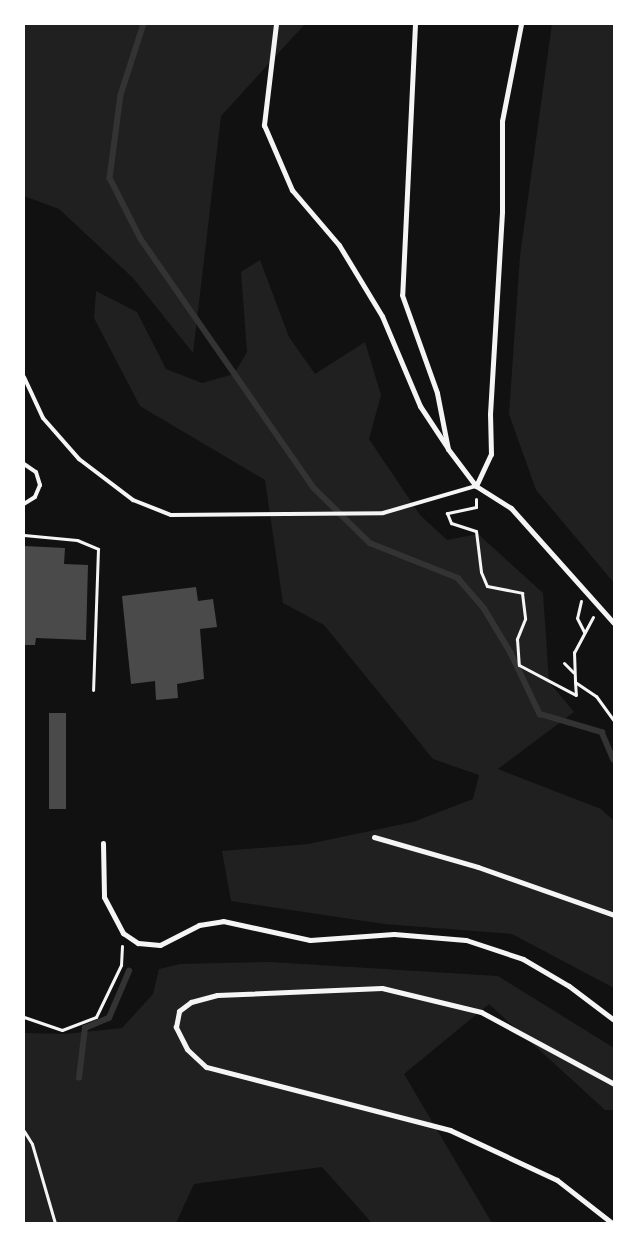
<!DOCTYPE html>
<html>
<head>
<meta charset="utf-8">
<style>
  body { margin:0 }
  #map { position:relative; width:638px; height:1247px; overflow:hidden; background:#111; font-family:Cabin,sans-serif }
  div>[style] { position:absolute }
  .green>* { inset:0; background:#202020 }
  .stream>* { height:5.5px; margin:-2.75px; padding:0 2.75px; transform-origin:2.75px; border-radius:2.75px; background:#333 }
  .building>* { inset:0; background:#4a4a4a; transform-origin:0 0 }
  .path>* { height:3px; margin:-1.5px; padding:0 1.5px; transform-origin:1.5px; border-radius:1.5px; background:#f5f5f5 }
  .service>* { height:4px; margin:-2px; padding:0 2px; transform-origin:2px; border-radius:2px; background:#f5f5f5 }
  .minor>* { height:5px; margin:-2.5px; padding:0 2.5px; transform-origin:2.5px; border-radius:2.5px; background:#f5f5f5 }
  span { translate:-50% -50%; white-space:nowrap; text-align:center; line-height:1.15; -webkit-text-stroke:5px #fff; paint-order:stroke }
  .frame { position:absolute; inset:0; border:25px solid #fff; pointer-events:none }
</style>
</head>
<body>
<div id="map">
  <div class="green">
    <div style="clip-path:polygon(24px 24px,305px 24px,221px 116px,193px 353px,133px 278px,59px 209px,24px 196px)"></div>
    <div style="clip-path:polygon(552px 24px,614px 24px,614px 583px,536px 490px,509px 414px,520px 256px)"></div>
    <div style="clip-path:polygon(260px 260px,289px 337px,315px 374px,365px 342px,381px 395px,369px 439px,420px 515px,447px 540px,478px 534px,543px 593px,549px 682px,574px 712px,498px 769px,601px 809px,614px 821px,614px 988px,512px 934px,384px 924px,231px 901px,222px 851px,308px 844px,413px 822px,473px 799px,479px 775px,433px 759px,324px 625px,283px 603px,265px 480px,140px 406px,94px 318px,96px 291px,137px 312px,166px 369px,202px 383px,234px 374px,247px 352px,241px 272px)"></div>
    <div style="clip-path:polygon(270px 962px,498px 976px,614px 1048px,614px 1110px,605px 1110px,489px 1004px,404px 1074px,492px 1223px,372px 1223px,322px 1167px,194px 1184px,176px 1223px,24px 1223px,24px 1033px,65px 1034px,122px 1028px,153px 994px,159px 969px,180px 964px)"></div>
  </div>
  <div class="stream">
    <div style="left:144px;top:24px;width:75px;rotate:107.9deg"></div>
    <div style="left:121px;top:95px;width:84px;rotate:97.5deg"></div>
    <div style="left:110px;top:178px;width:68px;rotate:63.1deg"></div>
    <div style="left:141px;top:239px;width:303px;rotate:55.2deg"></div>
    <div style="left:314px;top:488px;width:78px;rotate:44.5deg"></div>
    <div style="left:370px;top:543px;width:95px;rotate:21.7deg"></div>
    <div style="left:458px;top:578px;width:40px;rotate:49deg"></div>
    <div style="left:484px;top:608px;width:52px;rotate:59deg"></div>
    <div style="left:511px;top:653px;width:68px;rotate:64.6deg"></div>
    <div style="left:540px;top:714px;width:65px;rotate:16.2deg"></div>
    <div style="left:602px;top:732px;width:30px;rotate:67deg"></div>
    <div style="left:79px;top:1078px;width:50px;rotate:-83.2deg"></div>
    <div style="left:85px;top:1028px;width:26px;rotate:-23deg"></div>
    <div style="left:109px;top:1018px;width:51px;rotate:-66.9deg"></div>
  </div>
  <div class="building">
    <div style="clip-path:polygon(24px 546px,65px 548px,64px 564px,88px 565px,86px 640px,36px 638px,35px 645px,24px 645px)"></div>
    <div style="clip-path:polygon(196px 587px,198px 601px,213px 599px,217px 627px,200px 629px,204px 679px,177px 684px,178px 698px,156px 700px,155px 681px,131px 684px,122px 596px)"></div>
    <div style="left:49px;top:713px;width:17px;height:96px"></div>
  </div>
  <div class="path">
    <div style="left:476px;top:499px;width:8px;rotate:90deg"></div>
    <div style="left:476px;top:507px;width:30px;rotate:168deg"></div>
    <div style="left:447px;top:513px;width:11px;rotate:68deg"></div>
    <div style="left:451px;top:523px;width:26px;rotate:18deg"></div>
    <div style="left:476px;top:531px;width:41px;rotate:83deg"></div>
    <div style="left:481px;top:572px;width:15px;rotate:67deg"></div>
    <div style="left:487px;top:586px;width:36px;rotate:11deg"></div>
    <div style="left:522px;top:593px;width:26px;rotate:83deg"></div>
    <div style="left:525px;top:619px;width:22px;rotate:112deg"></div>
    <div style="left:517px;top:639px;width:26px;rotate:86deg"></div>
    <div style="left:519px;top:665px;width:64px;rotate:27.8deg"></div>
    <div style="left:24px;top:535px;width:53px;rotate:5.4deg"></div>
    <div style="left:77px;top:540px;width:23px;rotate:23deg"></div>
    <div style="left:98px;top:549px;width:141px;rotate:92deg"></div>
    <div style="left:581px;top:601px;width:17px;rotate:103deg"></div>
    <div style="left:577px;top:618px;width:16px;rotate:63deg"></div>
    <div style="left:593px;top:617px;width:40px;rotate:118deg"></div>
    <div style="left:574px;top:652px;width:30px;rotate:88deg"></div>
    <div style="left:575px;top:682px;width:25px;rotate:34deg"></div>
    <div style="left:596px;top:696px;width:31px;rotate:54deg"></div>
    <div style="left:564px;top:663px;width:13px;rotate:45deg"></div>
    <div style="left:575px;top:682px;width:13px;rotate:86deg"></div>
    <div style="left:24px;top:1017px;width:40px;rotate:18.9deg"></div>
    <div style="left:62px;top:1030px;width:36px;rotate:-21deg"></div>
    <div style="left:96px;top:1017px;width:58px;rotate:-64.3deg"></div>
    <div style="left:121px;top:965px;width:19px;rotate:-87deg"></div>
    <div style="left:24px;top:1131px;width:15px;rotate:58deg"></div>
    <div style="left:32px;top:1144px;width:82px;rotate:73.8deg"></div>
  </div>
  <div class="service">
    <div style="left:24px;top:377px;width:45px;rotate:65.1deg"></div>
    <div style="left:43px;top:418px;width:55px;rotate:48.7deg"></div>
    <div style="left:79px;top:459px;width:68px;rotate:37.2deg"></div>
    <div style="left:133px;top:500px;width:41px;rotate:21.5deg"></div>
    <div style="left:171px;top:515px;width:212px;rotate:-0.5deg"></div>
    <div style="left:383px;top:513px;width:97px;rotate:-16.2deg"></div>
    <div style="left:24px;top:464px;width:14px;rotate:34deg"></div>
    <div style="left:36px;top:472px;width:14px;rotate:73deg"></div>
    <div style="left:40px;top:485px;width:13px;rotate:113deg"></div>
    <div style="left:35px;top:497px;width:13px;rotate:148deg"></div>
  </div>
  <div class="minor">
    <div style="left:276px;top:24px;width:102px;rotate:96.8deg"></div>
    <div style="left:264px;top:125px;width:71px;rotate:66.7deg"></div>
    <div style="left:292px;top:190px;width:72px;rotate:49.5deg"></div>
    <div style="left:339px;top:245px;width:83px;rotate:58.8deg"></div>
    <div style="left:382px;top:316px;width:98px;rotate:67.1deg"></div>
    <div style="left:420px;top:406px;width:49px;rotate:56.6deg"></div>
    <div style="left:415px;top:24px;width:271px;rotate:92.7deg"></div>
    <div style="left:402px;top:295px;width:104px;rotate:70.3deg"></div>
    <div style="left:437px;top:393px;width:57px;rotate:78.9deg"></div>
    <div style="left:448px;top:449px;width:46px;rotate:52.9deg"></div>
    <div style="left:476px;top:486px;width:41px;rotate:32.2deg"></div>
    <div style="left:511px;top:508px;width:154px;rotate:48.2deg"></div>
    <div style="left:476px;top:486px;width:35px;rotate:-65deg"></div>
    <div style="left:491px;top:454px;width:40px;rotate:-91.4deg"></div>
    <div style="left:490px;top:414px;width:203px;rotate:-86.6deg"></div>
    <div style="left:502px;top:211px;width:90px;rotate:-90deg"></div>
    <div style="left:502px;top:121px;width:99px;rotate:-78.9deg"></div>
    <div style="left:374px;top:837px;width:108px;rotate:16.1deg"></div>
    <div style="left:478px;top:867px;width:144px;rotate:19.4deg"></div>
    <div style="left:103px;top:843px;width:54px;rotate:88.9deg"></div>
    <div style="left:104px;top:897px;width:41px;rotate:62.2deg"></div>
    <div style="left:123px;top:933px;width:18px;rotate:34deg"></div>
    <div style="left:138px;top:943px;width:22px;rotate:5deg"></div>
    <div style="left:160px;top:945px;width:44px;rotate:-27.1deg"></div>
    <div style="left:199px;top:925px;width:24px;rotate:-9deg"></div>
    <div style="left:223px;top:921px;width:89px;rotate:12.3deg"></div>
    <div style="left:310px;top:940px;width:84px;rotate:-4.1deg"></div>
    <div style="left:394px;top:934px;width:72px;rotate:4.8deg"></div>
    <div style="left:466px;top:940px;width:60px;rotate:18.4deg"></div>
    <div style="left:523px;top:959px;width:53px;rotate:30.4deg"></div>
    <div style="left:569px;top:986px;width:56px;rotate:37.1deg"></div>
    <div style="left:612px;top:1223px;width:70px;rotate:-142deg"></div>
    <div style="left:557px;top:1180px;width:118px;rotate:-155deg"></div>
    <div style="left:450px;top:1130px;width:252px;rotate:-165.5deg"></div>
    <div style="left:206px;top:1067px;width:26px;rotate:-137deg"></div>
    <div style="left:187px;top:1049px;width:25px;rotate:-117deg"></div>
    <div style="left:176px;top:1027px;width:16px;rotate:-79deg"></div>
    <div style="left:179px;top:1011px;width:15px;rotate:-37deg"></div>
    <div style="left:191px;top:1002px;width:27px;rotate:-15deg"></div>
    <div style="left:217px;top:995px;width:165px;rotate:-2.4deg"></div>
    <div style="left:382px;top:988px;width:102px;rotate:13.6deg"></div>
    <div style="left:481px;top:1012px;width:151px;rotate:28.4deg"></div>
  </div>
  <div class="frame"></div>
</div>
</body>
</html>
